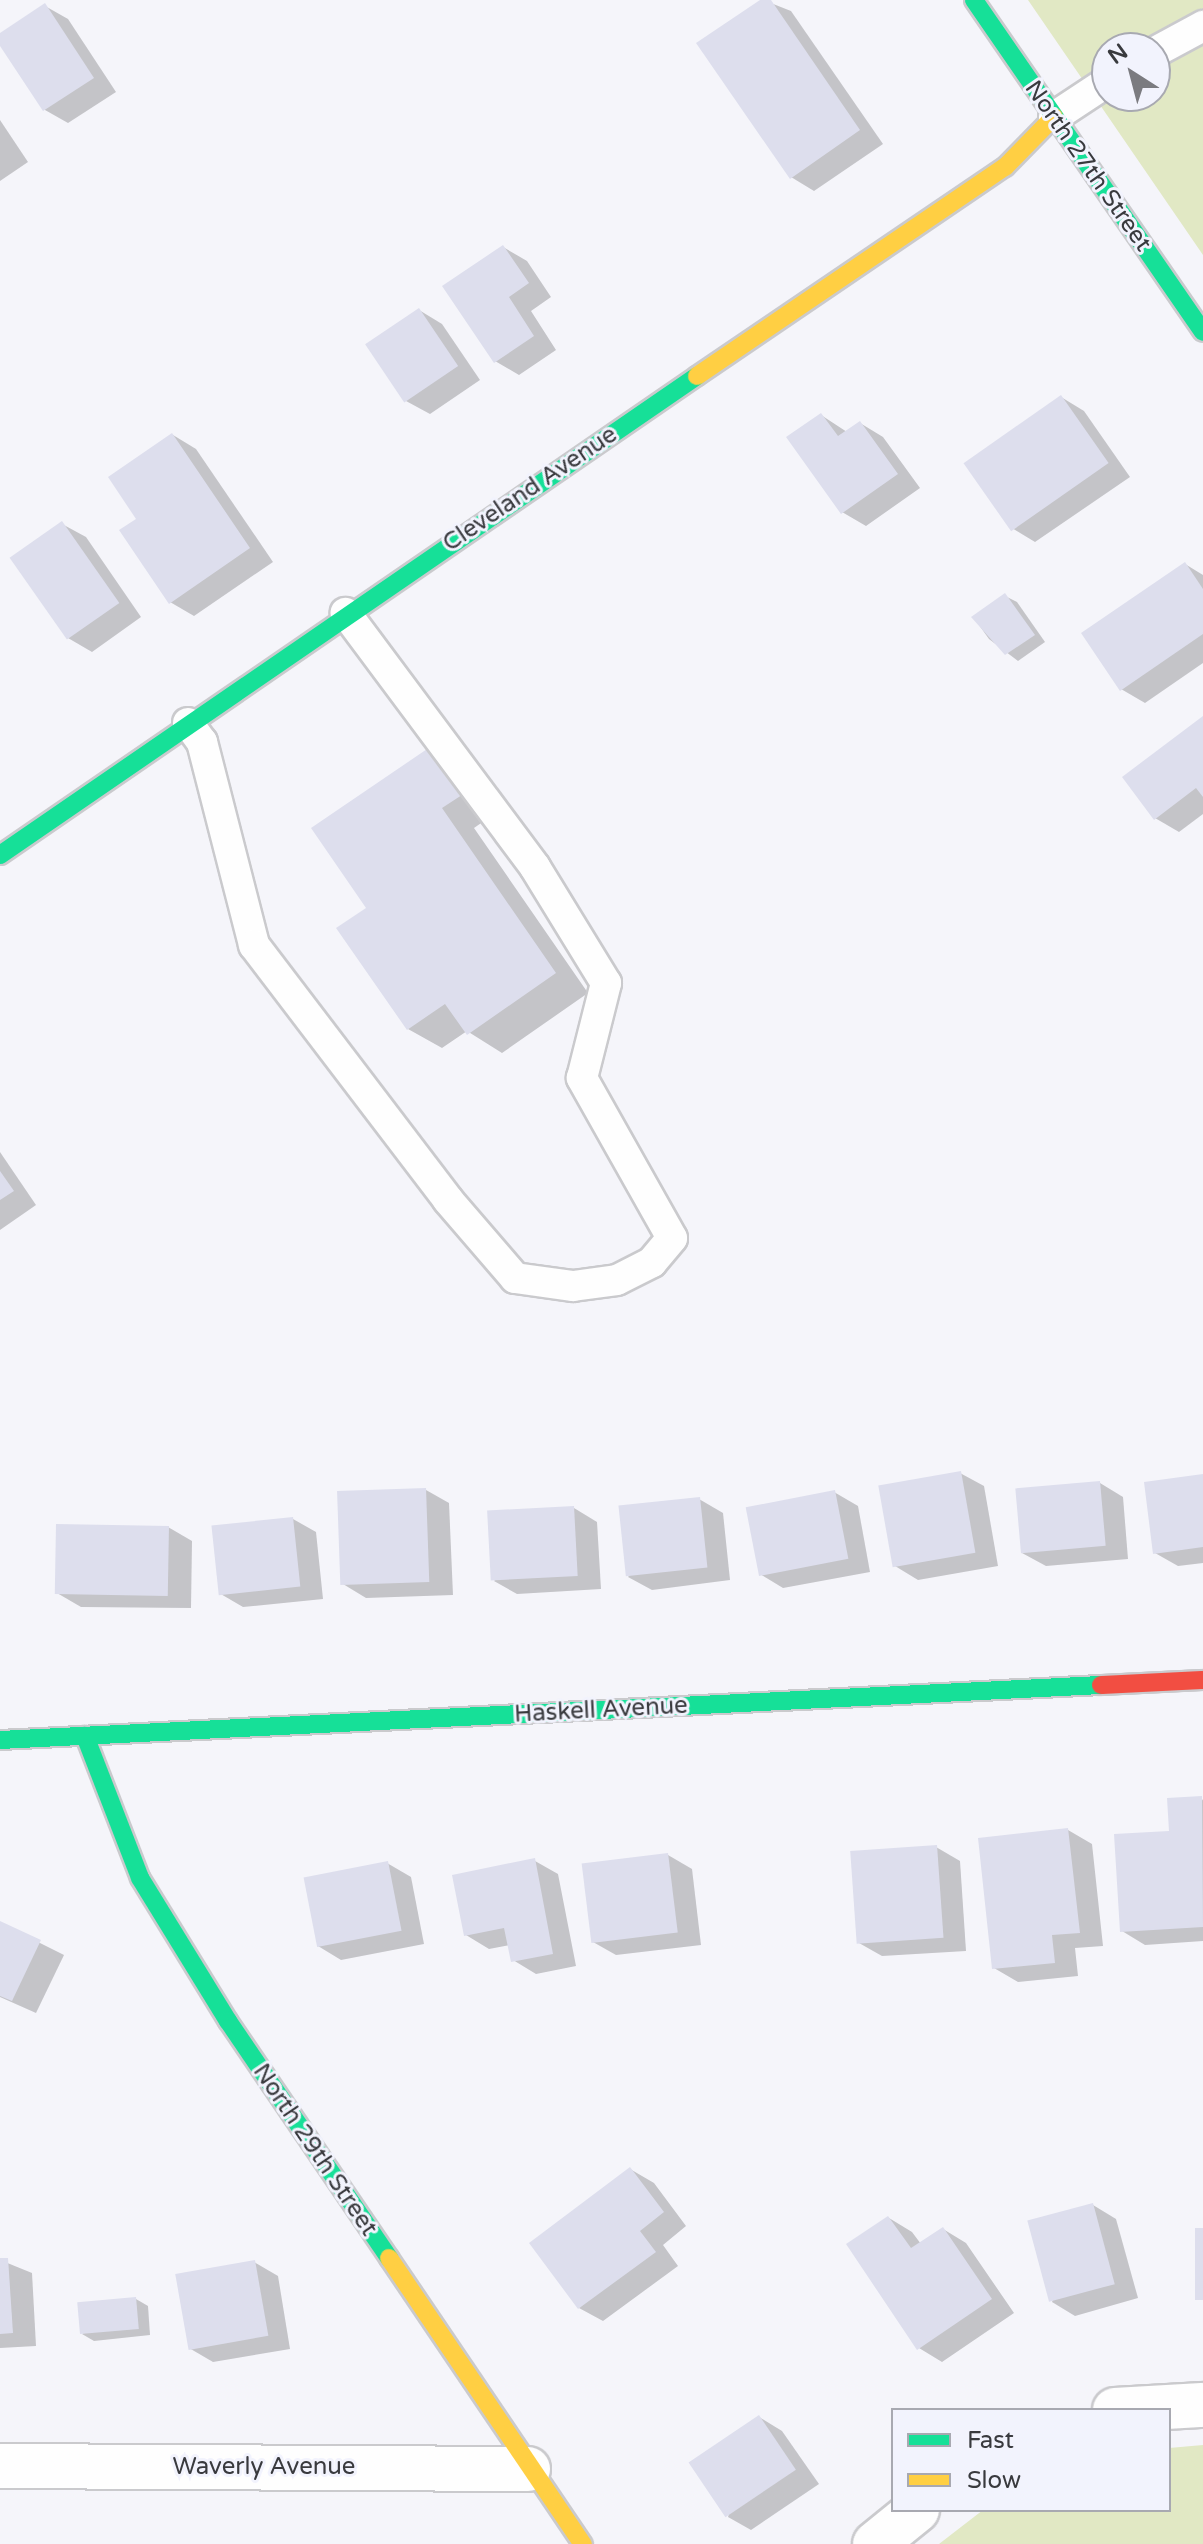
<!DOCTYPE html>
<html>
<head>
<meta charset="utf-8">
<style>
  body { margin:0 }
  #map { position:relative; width:1203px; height:2544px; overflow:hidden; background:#f5f5fa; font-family:"Varela Round",sans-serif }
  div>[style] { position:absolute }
  .green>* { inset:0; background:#e1e8c4 }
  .shadow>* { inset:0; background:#0003 }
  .building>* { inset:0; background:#dddeed; transform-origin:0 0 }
  .roads { filter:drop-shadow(2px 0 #cacacd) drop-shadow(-2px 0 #cacacd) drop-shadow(0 2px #cacacd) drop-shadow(0 -2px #cacacd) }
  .lane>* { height:30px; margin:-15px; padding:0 15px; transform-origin:15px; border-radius:15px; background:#fefefe }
  .street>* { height:44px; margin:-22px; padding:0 22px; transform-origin:22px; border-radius:22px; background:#fefefe }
  .fast>* { height:18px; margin:-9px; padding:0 9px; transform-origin:9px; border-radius:9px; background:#16e098 }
  .slow>* { height:18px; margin:-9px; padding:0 9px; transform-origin:9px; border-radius:9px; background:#ffcf43 }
  .jam>* { height:18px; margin:-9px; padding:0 9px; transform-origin:9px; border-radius:9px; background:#f24e42 }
  span { translate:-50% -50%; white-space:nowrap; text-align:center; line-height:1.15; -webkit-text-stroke:6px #f2f3fd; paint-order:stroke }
  .street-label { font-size:24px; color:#393a3e }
  .legend { position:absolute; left:891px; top:2408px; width:280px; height:104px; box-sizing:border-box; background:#f2f3fd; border:2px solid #a8a9b1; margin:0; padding:10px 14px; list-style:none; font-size:24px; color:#393a3e }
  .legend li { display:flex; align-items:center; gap:16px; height:40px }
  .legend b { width:40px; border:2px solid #a8a9b1 }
  .north { position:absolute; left:1091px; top:32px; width:80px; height:80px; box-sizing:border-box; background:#f2f3fd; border:2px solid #a8a9b1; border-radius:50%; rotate:324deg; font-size:22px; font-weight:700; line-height:32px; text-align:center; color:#393a3e }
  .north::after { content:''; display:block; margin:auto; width:28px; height:36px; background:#7b7b80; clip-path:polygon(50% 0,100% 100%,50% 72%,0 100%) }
</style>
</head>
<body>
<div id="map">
  <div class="green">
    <div style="clip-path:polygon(evenodd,1028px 0,1203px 0,1203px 255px,1028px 0,1107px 48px,1155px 48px,1155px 96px,1107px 96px,1107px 48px)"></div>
    <div style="clip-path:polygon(1203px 2445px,1203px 2544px,939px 2544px,983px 2510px,1169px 2510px,1169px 2448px)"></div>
  </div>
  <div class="shadow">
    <div style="clip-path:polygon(763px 0,791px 11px,883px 144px,814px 191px,791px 177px)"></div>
    <div style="clip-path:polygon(45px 6px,68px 19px,116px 92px,68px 123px,45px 110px,0 42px,0 35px)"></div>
    <div style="clip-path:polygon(0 120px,28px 162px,0 181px)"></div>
    <div style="clip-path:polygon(503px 247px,527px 261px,551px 297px,531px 311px,556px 350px,519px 375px,495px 361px)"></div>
    <div style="clip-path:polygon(419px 310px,442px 324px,480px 380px,430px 414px,406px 401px)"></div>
    <div style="clip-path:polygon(1061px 397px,1084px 411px,1130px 477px,1035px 542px,1012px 528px)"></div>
    <div style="clip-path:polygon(821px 415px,847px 432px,860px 423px,883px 437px,920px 488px,866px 526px,842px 512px)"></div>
    <div style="clip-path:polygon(173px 435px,196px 449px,273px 562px,194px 616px,170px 602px,139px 519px)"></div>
    <div style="clip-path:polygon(62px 524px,86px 537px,141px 617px,92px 652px,68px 638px)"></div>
    <div style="clip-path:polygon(1185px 564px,1203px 575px,1203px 663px,1145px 703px,1121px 689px)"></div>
    <div style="clip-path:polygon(1005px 596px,1017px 602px,1045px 642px,1018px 661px,989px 639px,974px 618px)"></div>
    <div style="clip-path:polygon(1203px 718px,1203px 814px,1179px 832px,1155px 818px)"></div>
    <div style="clip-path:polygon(433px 747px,497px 812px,474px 828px,588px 993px,502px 1053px,467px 1031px,442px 1048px,408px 1029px,369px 908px)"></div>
    <div style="clip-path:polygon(0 1152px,36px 1205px,0 1230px)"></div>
    <div style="clip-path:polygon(960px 1473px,984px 1486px,998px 1566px,918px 1580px,895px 1566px)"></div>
    <div style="clip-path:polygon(1203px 1476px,1203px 1563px,1178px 1566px,1155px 1553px)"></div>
    <div style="clip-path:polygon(1100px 1483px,1123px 1497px,1128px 1559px,1046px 1566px,1022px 1553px)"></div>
    <div style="clip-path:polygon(426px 1490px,449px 1503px,453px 1595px,366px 1598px,343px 1584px)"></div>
    <div style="clip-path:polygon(834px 1492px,858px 1506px,870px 1572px,783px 1588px,760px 1574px)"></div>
    <div style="clip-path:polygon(699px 1499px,723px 1513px,730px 1580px,652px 1590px,628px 1577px)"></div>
    <div style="clip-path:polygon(574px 1508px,597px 1522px,601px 1589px,517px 1594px,494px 1581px)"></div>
    <div style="clip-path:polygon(293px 1519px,316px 1532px,323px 1599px,243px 1607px,219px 1593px)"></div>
    <div style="clip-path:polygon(168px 1527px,192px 1541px,191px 1608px,81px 1607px,57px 1593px)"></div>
    <div style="clip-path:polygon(1203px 1799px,1203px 1941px,1145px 1945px,1122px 1931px)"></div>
    <div style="clip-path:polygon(1068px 1830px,1092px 1844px,1103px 1946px,1075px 1948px,1078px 1976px,1018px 1982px,994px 1968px)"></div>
    <div style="clip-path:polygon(936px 1847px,960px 1861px,966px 1951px,882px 1956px,859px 1943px)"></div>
    <div style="clip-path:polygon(668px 1855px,692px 1869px,701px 1945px,616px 1955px,593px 1942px)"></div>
    <div style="clip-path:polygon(535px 1861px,558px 1874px,576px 1966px,536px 1974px,513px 1960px,510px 1945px,489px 1949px,466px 1935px)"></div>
    <div style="clip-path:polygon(387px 1863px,411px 1877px,424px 1944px,341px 1960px,318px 1946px)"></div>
    <div style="clip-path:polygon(0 1923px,64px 1955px,36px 2013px,0 1997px)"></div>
    <div style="clip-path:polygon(630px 2169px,654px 2183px,686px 2226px,663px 2245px,678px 2266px,603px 2321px,579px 2308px)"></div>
    <div style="clip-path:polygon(1093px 2205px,1116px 2219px,1138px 2298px,1075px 2316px,1052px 2302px)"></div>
    <div style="clip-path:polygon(889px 2218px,912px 2232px,921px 2244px,943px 2229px,966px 2243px,1014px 2313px,942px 2362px,919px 2348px)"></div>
    <div style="clip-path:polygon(0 2260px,32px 2273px,36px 2346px,0 2348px)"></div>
    <div style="clip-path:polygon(254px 2262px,278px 2276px,290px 2349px,213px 2362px,189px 2348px)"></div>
    <div style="clip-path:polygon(136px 2299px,148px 2306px,150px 2335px,94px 2341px,82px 2334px)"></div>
    <div style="clip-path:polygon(759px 2417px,782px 2431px,819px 2484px,751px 2530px,728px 2517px)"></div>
  </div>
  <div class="building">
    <div style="clip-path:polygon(760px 0,771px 0,860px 130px,790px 179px,696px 43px)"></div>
    <div style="clip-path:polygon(45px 3px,94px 78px,43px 111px,0 46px,0 33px)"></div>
    <div style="clip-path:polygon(503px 245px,529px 283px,509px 297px,534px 336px,494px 363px,442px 286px)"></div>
    <div style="left:419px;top:308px;width:70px;height:65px;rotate:56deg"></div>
    <div style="left:1061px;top:395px;width:83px;height:119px;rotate:55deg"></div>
    <div style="clip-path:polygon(821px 413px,838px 436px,860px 421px,898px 474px,841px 514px,786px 437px)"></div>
    <div style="clip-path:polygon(172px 433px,250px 548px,169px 604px,119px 530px,136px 519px,108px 477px)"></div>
    <div style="left:62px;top:521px;width:100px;height:64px;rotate:55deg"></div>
    <div style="clip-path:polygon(1185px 562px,1203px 589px,1203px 634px,1120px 691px,1081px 633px)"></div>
    <div style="clip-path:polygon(1005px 593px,1035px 635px,1005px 655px,971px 617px)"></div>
    <div style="clip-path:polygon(1203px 716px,1203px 797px,1196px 788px,1154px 820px,1122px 777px)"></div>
    <div style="clip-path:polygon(433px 745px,465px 793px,442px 808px,556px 973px,467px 1035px,445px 1004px,407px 1030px,336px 928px,366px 908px,311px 828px)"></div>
    <div style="clip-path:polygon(0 1171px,14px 1191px,0 1200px)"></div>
    <div style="left:961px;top:1471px;width:83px;height:84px;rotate:80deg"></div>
    <div style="clip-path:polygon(1203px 1474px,1203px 1547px,1153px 1554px,1144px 1482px)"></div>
    <div style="left:1100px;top:1481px;width:65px;height:85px;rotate:85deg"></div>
    <div style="left:426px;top:1488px;width:94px;height:89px;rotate:88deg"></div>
    <div style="left:835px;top:1490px;width:70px;height:91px;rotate:79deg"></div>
    <div style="left:700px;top:1497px;width:71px;height:82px;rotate:84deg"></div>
    <div style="left:574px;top:1506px;width:70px;height:87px;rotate:87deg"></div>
    <div style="left:293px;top:1517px;width:70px;height:82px;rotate:84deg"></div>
    <div style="left:56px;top:1524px;width:113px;height:70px;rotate:1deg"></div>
    <div style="clip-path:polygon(1202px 1796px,1203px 1927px,1120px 1932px,1114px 1834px,1169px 1831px,1167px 1798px)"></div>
    <div style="clip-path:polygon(1068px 1828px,1080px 1933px,1052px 1935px,1055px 1963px,992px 1969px,978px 1838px)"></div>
    <div style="left:937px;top:1845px;width:93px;height:87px;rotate:86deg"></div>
    <div style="left:668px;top:1853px;width:80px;height:87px;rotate:83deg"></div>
    <div style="clip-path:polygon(535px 1858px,553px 1954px,511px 1962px,504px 1928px,464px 1936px,452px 1875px)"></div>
    <div style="left:388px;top:1861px;width:71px;height:86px;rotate:79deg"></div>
    <div style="clip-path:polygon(0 1921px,41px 1940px,12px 2001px,0 1996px)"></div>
    <div style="clip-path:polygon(630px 2167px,664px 2212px,640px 2231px,656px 2252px,578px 2309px,529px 2243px)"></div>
    <div style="left:1093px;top:2203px;width:84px;height:68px;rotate:75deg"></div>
    <div style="clip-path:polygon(888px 2216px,911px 2248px,943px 2227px,992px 2299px,917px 2350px,846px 2244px)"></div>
    <div style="left:1195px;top:2228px;width:8px;height:72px"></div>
    <div style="clip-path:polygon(0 2258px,8px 2258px,13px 2333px,0 2334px)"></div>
    <div style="left:255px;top:2260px;width:77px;height:81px;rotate:80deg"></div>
    <div style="left:136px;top:2297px;width:32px;height:59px;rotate:85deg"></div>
    <div style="left:759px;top:2415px;width:66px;height:85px;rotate:56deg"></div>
  </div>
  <div class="roads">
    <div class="lane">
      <div style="left:1155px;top:52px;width:55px;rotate:-28.4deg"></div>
      <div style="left:1054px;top:117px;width:64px;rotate:-33.4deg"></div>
      <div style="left:188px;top:723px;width:24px;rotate:54deg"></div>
      <div style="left:202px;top:742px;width:210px;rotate:75.6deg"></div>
      <div style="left:254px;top:945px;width:320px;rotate:52.7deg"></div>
      <div style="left:448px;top:1200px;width:103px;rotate:49.3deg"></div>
      <div style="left:515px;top:1278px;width:59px;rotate:7.9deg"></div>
      <div style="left:573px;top:1286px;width:44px;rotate:-7.8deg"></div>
      <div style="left:617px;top:1280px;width:39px;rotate:-27deg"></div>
      <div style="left:652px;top:1262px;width:31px;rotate:-50deg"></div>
      <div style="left:672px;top:1238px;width:184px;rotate:-119.4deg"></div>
      <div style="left:582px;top:1078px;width:98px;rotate:-75.8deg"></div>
      <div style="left:606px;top:983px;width:136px;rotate:-121.5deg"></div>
      <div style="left:535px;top:867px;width:317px;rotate:-126.7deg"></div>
    </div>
    <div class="street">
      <div style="left:1115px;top:2410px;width:88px;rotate:-3.3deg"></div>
      <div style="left:0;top:2466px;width:528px;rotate:0.33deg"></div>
      <div style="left:875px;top:2544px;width:54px;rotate:-39deg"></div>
    </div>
    <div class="fast">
      <div style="left:974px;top:0;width:403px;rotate:55.4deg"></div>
      <div style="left:0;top:855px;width:846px;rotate:-34.5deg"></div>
      <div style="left:85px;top:1736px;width:152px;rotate:68.8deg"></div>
      <div style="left:140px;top:1878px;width:168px;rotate:58.4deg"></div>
      <div style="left:228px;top:2021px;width:287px;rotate:55.8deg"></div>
      <div style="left:0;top:1740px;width:1102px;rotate:-2.86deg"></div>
    </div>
    <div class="slow">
      <div style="left:697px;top:376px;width:372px;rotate:-34.2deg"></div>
      <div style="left:1005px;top:167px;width:70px;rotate:-45.6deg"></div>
      <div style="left:389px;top:2258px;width:346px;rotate:55.9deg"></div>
    </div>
    <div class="jam">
      <div style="left:1101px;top:1685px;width:102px;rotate:-2.8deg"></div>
    </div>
  </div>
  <div class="street-label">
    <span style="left:1088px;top:166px;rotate:55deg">North 27th Street</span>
    <span style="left:530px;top:489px;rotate:-34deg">Cleveland Avenue</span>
    <span style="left:601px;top:1710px;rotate:-3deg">Haskell Avenue</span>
    <span style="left:315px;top:2150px;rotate:56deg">North 29th Street</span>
    <span style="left:264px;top:2467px">Waverly Avenue</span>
  </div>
  <ul class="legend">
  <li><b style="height:10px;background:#16e098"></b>Fast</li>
  <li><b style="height:10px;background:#ffcf43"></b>Slow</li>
  </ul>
  <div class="north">N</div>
</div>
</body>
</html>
